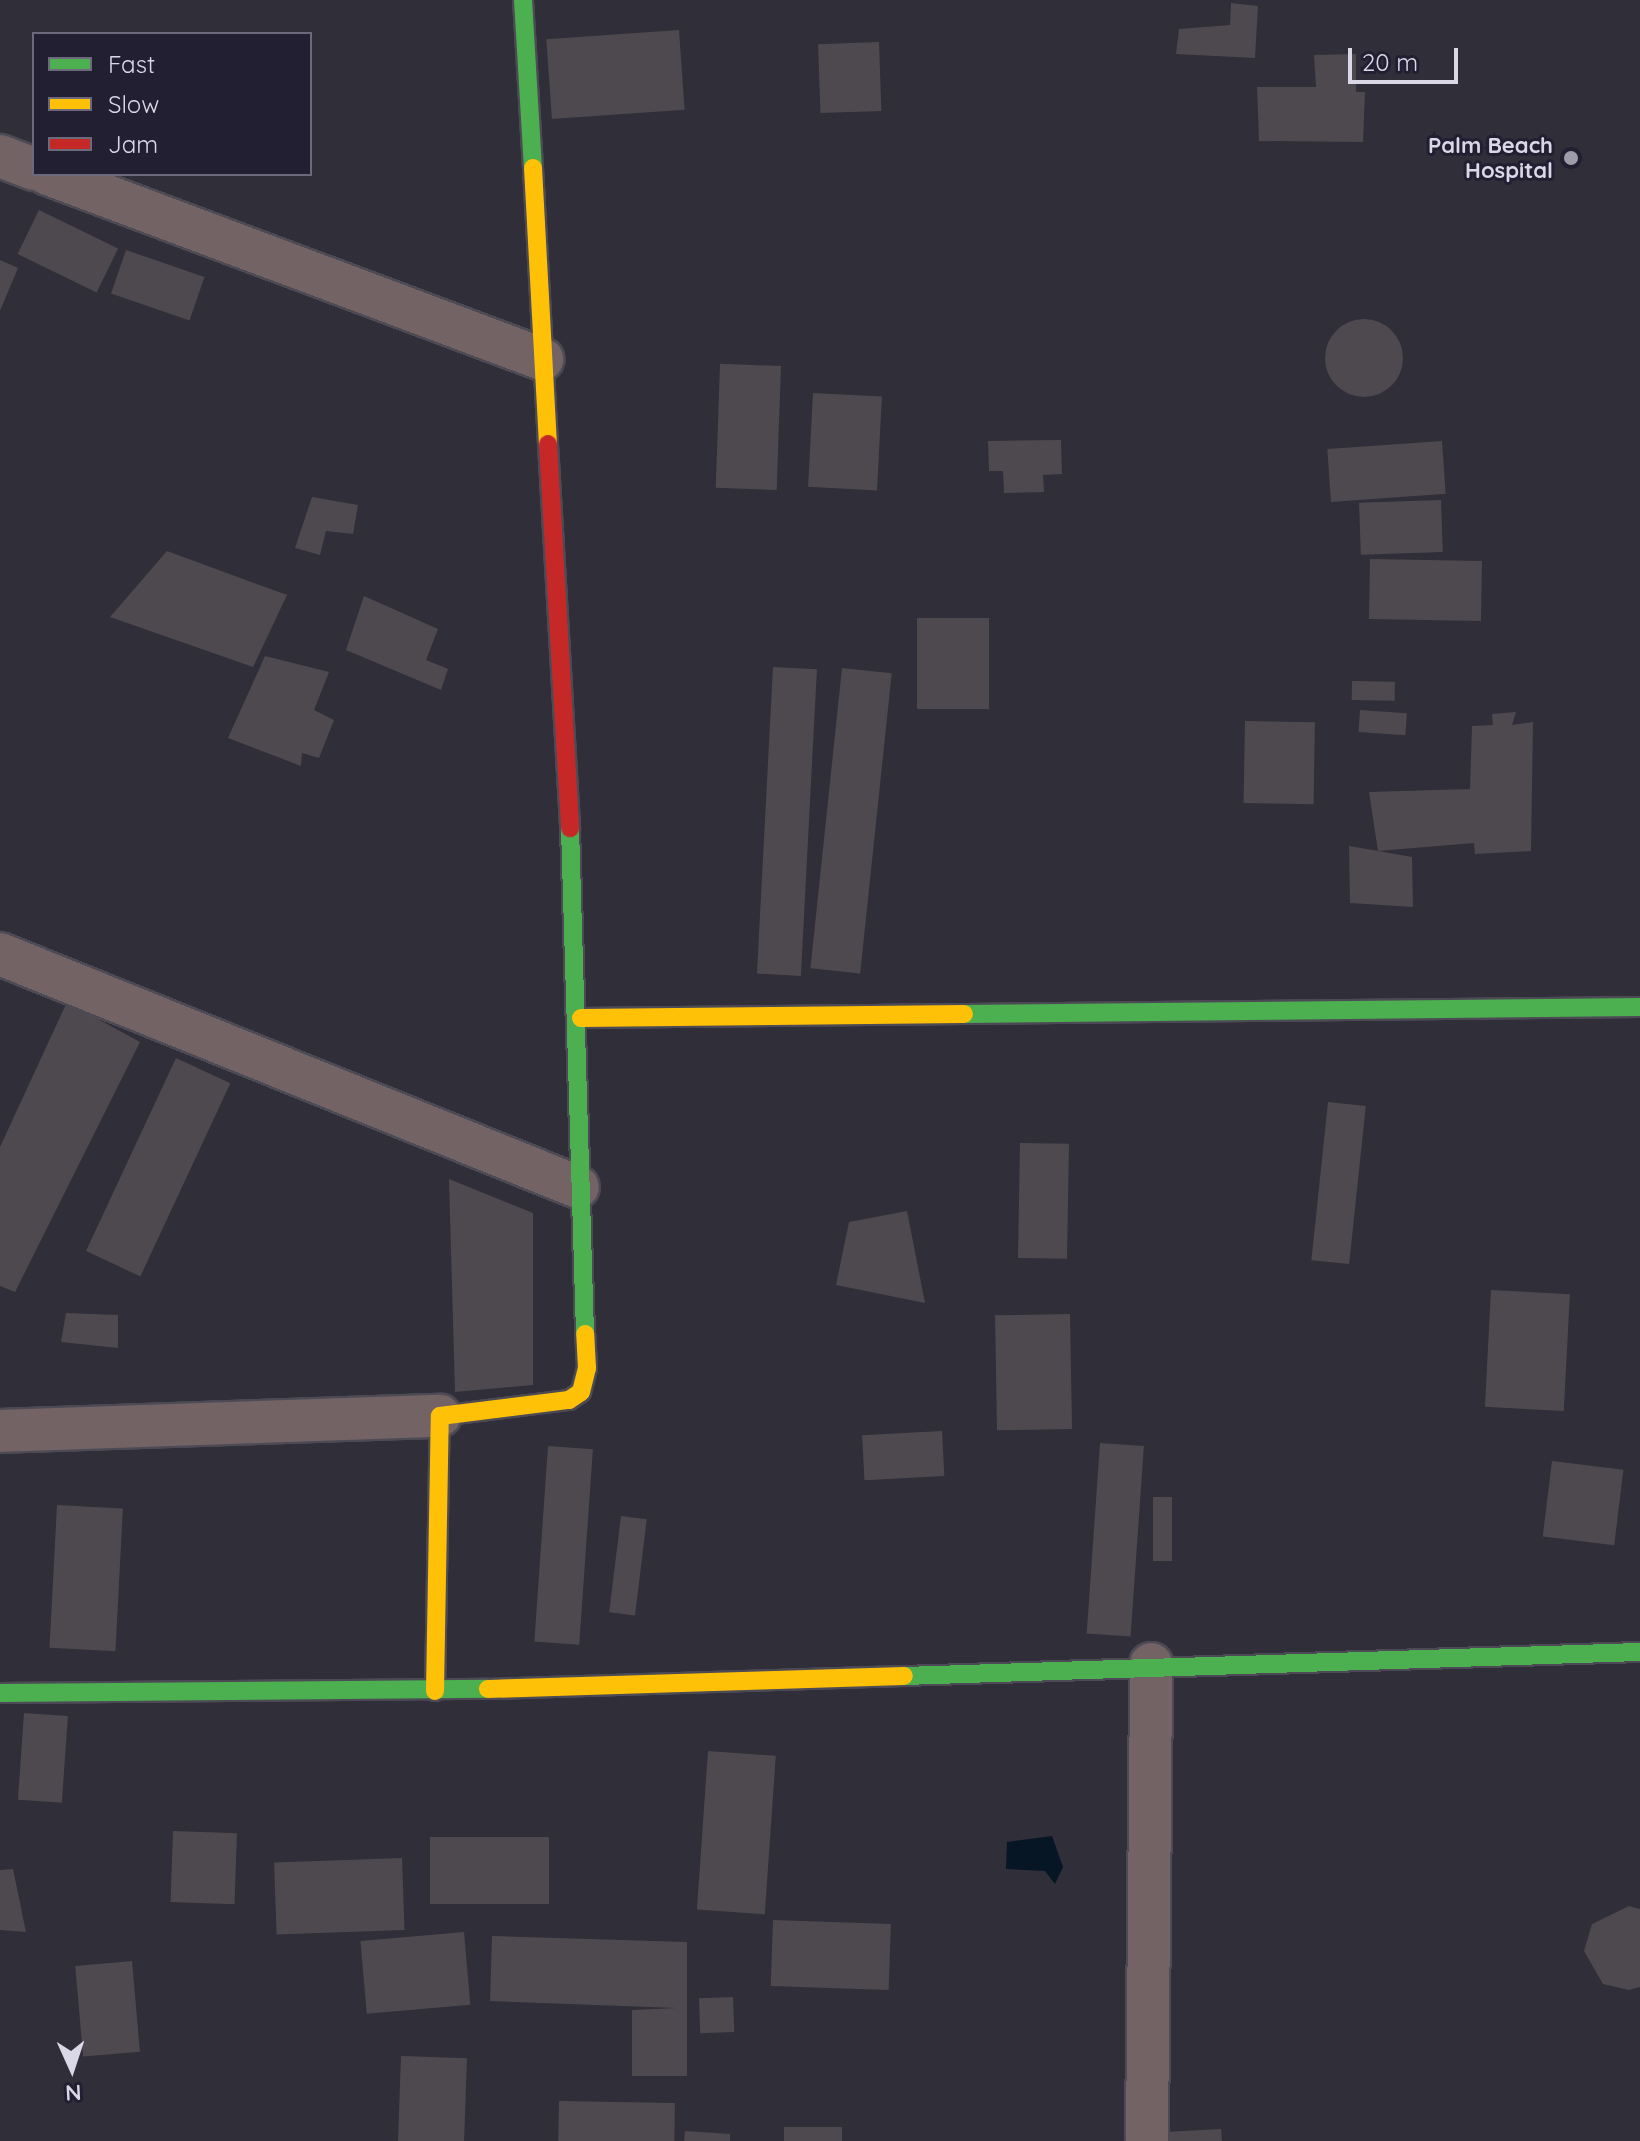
<!DOCTYPE html>
<html>
<head>
<meta charset="utf-8">
<style>
  body { margin:0 }
  #map { position:relative; width:1640px; height:2141px; overflow:hidden; background:#302e39; font-family:Quicksand,sans-serif }
  div>[style] { position:absolute }
  .water>* { inset:0; background:#061625 }
  .building>* { inset:0; background:#4e494e; transform-origin:0 0 }
  .round { border-radius:50% }
  .roads { filter:drop-shadow(2px 0 #4c4a54) drop-shadow(-2px 0 #4c4a54) drop-shadow(0 2px #4c4a54) drop-shadow(0 -2px #4c4a54) }
  .street>* { height:42px; margin:-21px; padding:0 21px; transform-origin:21px; border-radius:21px; background:#736365 }
  .fast>* { height:18px; margin:-9px; padding:0 9px; transform-origin:9px; border-radius:9px; background:#4caf50 }
  .slow>* { height:18px; margin:-9px; padding:0 9px; transform-origin:9px; border-radius:9px; background:#ffc107 }
  .jam>* { height:18px; margin:-9px; padding:0 9px; transform-origin:9px; border-radius:9px; background:#c62828 }
  .dots>* { width:22px; height:22px; translate:-50% -50%; box-sizing:border-box; border:4px solid #231f33; border-radius:50% }
  span { translate:-50% -50%; white-space:nowrap; text-align:center; line-height:1.15; -webkit-text-stroke:6px #231f33; paint-order:stroke }
  .poi-label { font-size:22px; color:#dad8e6; font-weight:700 }
  .right { translate:-100% -50%; text-align:right }
  .legend { position:absolute; left:32px; top:32px; width:280px; height:144px; box-sizing:border-box; background:#231f33; border:2px solid #6c697b; margin:0; padding:10px 14px; list-style:none; font-size:24px; color:#dad8e6 }
  .legend li { display:flex; align-items:center; gap:16px; height:40px }
  .legend b { width:40px; border:2px solid #6c697b }
  .north { position:absolute; left:32px; top:2029px; width:80px; height:80px; -webkit-text-stroke:6px #231f33; paint-order:stroke; rotate:177deg; font-size:22px; font-weight:700; line-height:32px; text-align:center; color:#dad8e6 }
  .north::after { content:''; display:block; margin:auto; width:28px; height:36px; background:#dad8e6; clip-path:polygon(50% 0,100% 100%,50% 72%,0 100%) }
  .scale { position:absolute; left:1348px; top:48px; width:110px; height:36px; box-sizing:border-box; border:4px solid #dad8e6; border-top:0; padding-left:10px; font-size:24px; line-height:28px; white-space:nowrap; color:#dad8e6; -webkit-text-stroke:6px #231f33; paint-order:stroke }
</style>
</head>
<body>
<div id="map">
  <div class="water">
    <div style="clip-path:polygon(1052px 1836px,1063px 1867px,1055px 1884px,1045px 1871px,1006px 1869px,1007px 1842px)"></div>
  </div>
  <div class="building">
    <div style="clip-path:polygon(1231px 3px,1258px 6px,1255px 58px,1176px 54px,1179px 29px,1230px 25px)"></div>
    <div style="left:679px;top:30px;width:80px;height:133px;rotate:86deg"></div>
    <div style="left:879px;top:42px;width:69px;height:61px;rotate:88deg"></div>
    <div style="clip-path:polygon(1356px 54px,1356px 92px,1365px 92px,1363px 142px,1259px 141px,1257px 87px,1316px 87px,1314px 55px)"></div>
    <div style="left:39px;top:210px;width:88px;height:49px;rotate:26deg"></div>
    <div style="left:126px;top:250px;width:83px;height:46px;rotate:19deg"></div>
    <div style="clip-path:polygon(0 260px,18px 268px,0 311px)"></div>
    <div class="round" style="left:1325px;top:319px;width:78px;height:78px"></div>
    <div style="left:781px;top:366px;width:124px;height:61px;rotate:92deg"></div>
    <div style="left:813px;top:393px;width:69px;height:94px;rotate:3deg"></div>
    <div style="clip-path:polygon(1061px 440px,1062px 474px,1043px 475px,1044px 492px,1004px 493px,1003px 471px,989px 471px,988px 441px)"></div>
    <div style="left:1442px;top:441px;width:53px;height:115px;rotate:86deg"></div>
    <div style="clip-path:polygon(312px 497px,358px 505px,353px 534px,326px 531px,320px 555px,295px 548px)"></div>
    <div style="left:1441px;top:500px;width:52px;height:82px;rotate:88deg"></div>
    <div style="clip-path:polygon(167px 551px,287px 595px,253px 667px,110px 617px)"></div>
    <div style="left:1370px;top:559px;width:112px;height:60px;rotate:1deg"></div>
    <div style="clip-path:polygon(364px 596px,438px 629px,426px 660px,448px 669px,441px 690px,346px 650px)"></div>
    <div style="left:917px;top:618px;width:72px;height:91px"></div>
    <div style="clip-path:polygon(265px 656px,329px 672px,314px 710px,334px 720px,319px 758px,302px 753px,301px 766px,228px 738px)"></div>
    <div style="left:773px;top:667px;width:44px;height:307px;rotate:3deg"></div>
    <div style="left:842px;top:668px;width:50px;height:302px;rotate:6deg"></div>
    <div style="left:1352px;top:681px;width:43px;height:19px;rotate:1deg"></div>
    <div style="left:1360px;top:710px;width:47px;height:22px;rotate:4deg"></div>
    <div style="clip-path:polygon(1516px 712px,1512px 725px,1533px 722px,1531px 851px,1475px 854px,1474px 843px,1378px 851px,1412px 857px,1413px 907px,1350px 903px,1349px 846px,1378px 851px,1369px 792px,1470px 789px,1472px 726px,1493px 725px,1492px 714px)"></div>
    <div style="left:1245px;top:721px;width:70px;height:82px;rotate:1deg"></div>
    <div style="clip-path:polygon(67px 1002px,140px 1042px,15px 1292px,0 1286px,0 1147px)"></div>
    <div style="left:176px;top:1058px;width:60px;height:213px;rotate:25deg"></div>
    <div style="left:1328px;top:1102px;width:38px;height:159px;rotate:6deg"></div>
    <div style="left:1020px;top:1143px;width:49px;height:115px;rotate:1deg"></div>
    <div style="clip-path:polygon(449px 1179px,533px 1213px,533px 1385px,455px 1392px)"></div>
    <div style="clip-path:polygon(907px 1211px,925px 1303px,836px 1285px,849px 1222px)"></div>
    <div style="left:1491px;top:1290px;width:79px;height:117px;rotate:3deg"></div>
    <div style="clip-path:polygon(66px 1313px,118px 1315px,118px 1348px,61px 1342px)"></div>
    <div style="left:1070px;top:1314px;width:115px;height:75px;rotate:89deg"></div>
    <div style="left:942px;top:1431px;width:45px;height:80px;rotate:87deg"></div>
    <div style="left:1100px;top:1443px;width:44px;height:191px;rotate:4deg"></div>
    <div style="left:548px;top:1446px;width:45px;height:196px;rotate:4deg"></div>
    <div style="left:1552px;top:1461px;width:72px;height:76px;rotate:7deg"></div>
    <div style="left:1153px;top:1497px;width:19px;height:64px"></div>
    <div style="left:57px;top:1505px;width:66px;height:143px;rotate:3deg"></div>
    <div style="left:621px;top:1516px;width:26px;height:97px;rotate:7deg"></div>
    <div style="left:24px;top:1713px;width:44px;height:87px;rotate:4deg"></div>
    <div style="left:708px;top:1751px;width:68px;height:159px;rotate:4deg"></div>
    <div style="left:173px;top:1831px;width:64px;height:71px;rotate:2deg"></div>
    <div style="left:549px;top:1837px;width:67px;height:119px;rotate:90deg"></div>
    <div style="left:402px;top:1858px;width:72px;height:128px;rotate:88deg"></div>
    <div style="clip-path:polygon(13px 1869px,26px 1932px,0 1930px,0 1870px)"></div>
    <div style="clip-path:polygon(1629px 1906px,1640px 1909px,1640px 1987px,1629px 1990px,1603px 1984px,1584px 1951px,1592px 1924px)"></div>
    <div style="left:773px;top:1920px;width:118px;height:66px;rotate:2deg"></div>
    <div style="left:464px;top:1932px;width:73px;height:104px;rotate:85deg"></div>
    <div style="clip-path:polygon(492px 1936px,687px 1942px,687px 2076px,632px 2076px,632px 2010px,677px 2008px,490px 2001px)"></div>
    <div style="left:132px;top:1961px;width:91px;height:57px;rotate:85deg"></div>
    <div style="left:733px;top:1997px;width:35px;height:34px;rotate:88deg"></div>
    <div style="left:401px;top:2056px;width:66px;height:85px;rotate:2deg"></div>
    <div style="left:559px;top:2101px;width:116px;height:40px;rotate:1deg"></div>
    <div style="left:784px;top:2127px;width:58px;height:14px"></div>
    <div style="clip-path:polygon(1221px 2129px,1222px 2141px,1163px 2141px,1163px 2132px)"></div>
    <div style="clip-path:polygon(685px 2131px,730px 2134px,730px 2141px,684px 2141px)"></div>
  </div>
  <div class="roads">
    <div class="street">
      <div style="left:0;top:156px;width:36px;rotate:21deg"></div>
      <div style="left:48px;top:174px;width:528px;rotate:20.53deg"></div>
      <div style="left:0;top:954px;width:623px;rotate:21.96deg"></div>
      <div style="left:0;top:1431px;width:440px;rotate:-2deg"></div>
      <div style="left:1147px;top:2141px;width:477px;rotate:-89.5deg"></div>
    </div>
    <div class="fast">
      <div style="left:523px;top:0;width:168px;rotate:86.6deg"></div>
      <div style="left:570px;top:828px;width:506px;rotate:88.3deg"></div>
      <div style="left:964px;top:1014px;width:676px;rotate:-0.59deg"></div>
      <div style="left:904px;top:1676px;width:736px;rotate:-1.87deg"></div>
      <div style="left:0;top:1693px;width:488px;rotate:-0.5deg"></div>
    </div>
    <div class="slow">
      <div style="left:533px;top:168px;width:276px;rotate:86.9deg"></div>
      <div style="left:581px;top:1018px;width:383px;rotate:-0.6deg"></div>
      <div style="left:488px;top:1689px;width:416px;rotate:-1.8deg"></div>
      <div style="left:435px;top:1691px;width:275px;rotate:-89deg"></div>
      <div style="left:440px;top:1416px;width:130px;rotate:-7.1deg"></div>
      <div style="left:569px;top:1400px;width:14px;rotate:-34deg"></div>
      <div style="left:581px;top:1392px;width:25px;rotate:-76deg"></div>
      <div style="left:587px;top:1368px;width:34px;rotate:-93deg"></div>
    </div>
    <div class="jam">
      <div style="left:548px;top:444px;width:385px;rotate:86.7deg"></div>
    </div>
  </div>
  <div class="dots">
    <div style="left:1571px;top:158px;background:#9e9ca9"></div>
  </div>
  <div class="poi-label">
    <span class="right" style="left:1553px;top:158px">Palm Beach<br>Hospital</span>
  </div>
  <ul class="legend">
  <li><b style="height:10px;background:#4caf50"></b>Fast</li>
  <li><b style="height:10px;background:#ffc107"></b>Slow</li>
  <li><b style="height:10px;background:#c62828"></b>Jam</li>
  </ul>
  <div class="north">N</div>
  <div class="scale">20 m</div>
</div>
</body>
</html>
